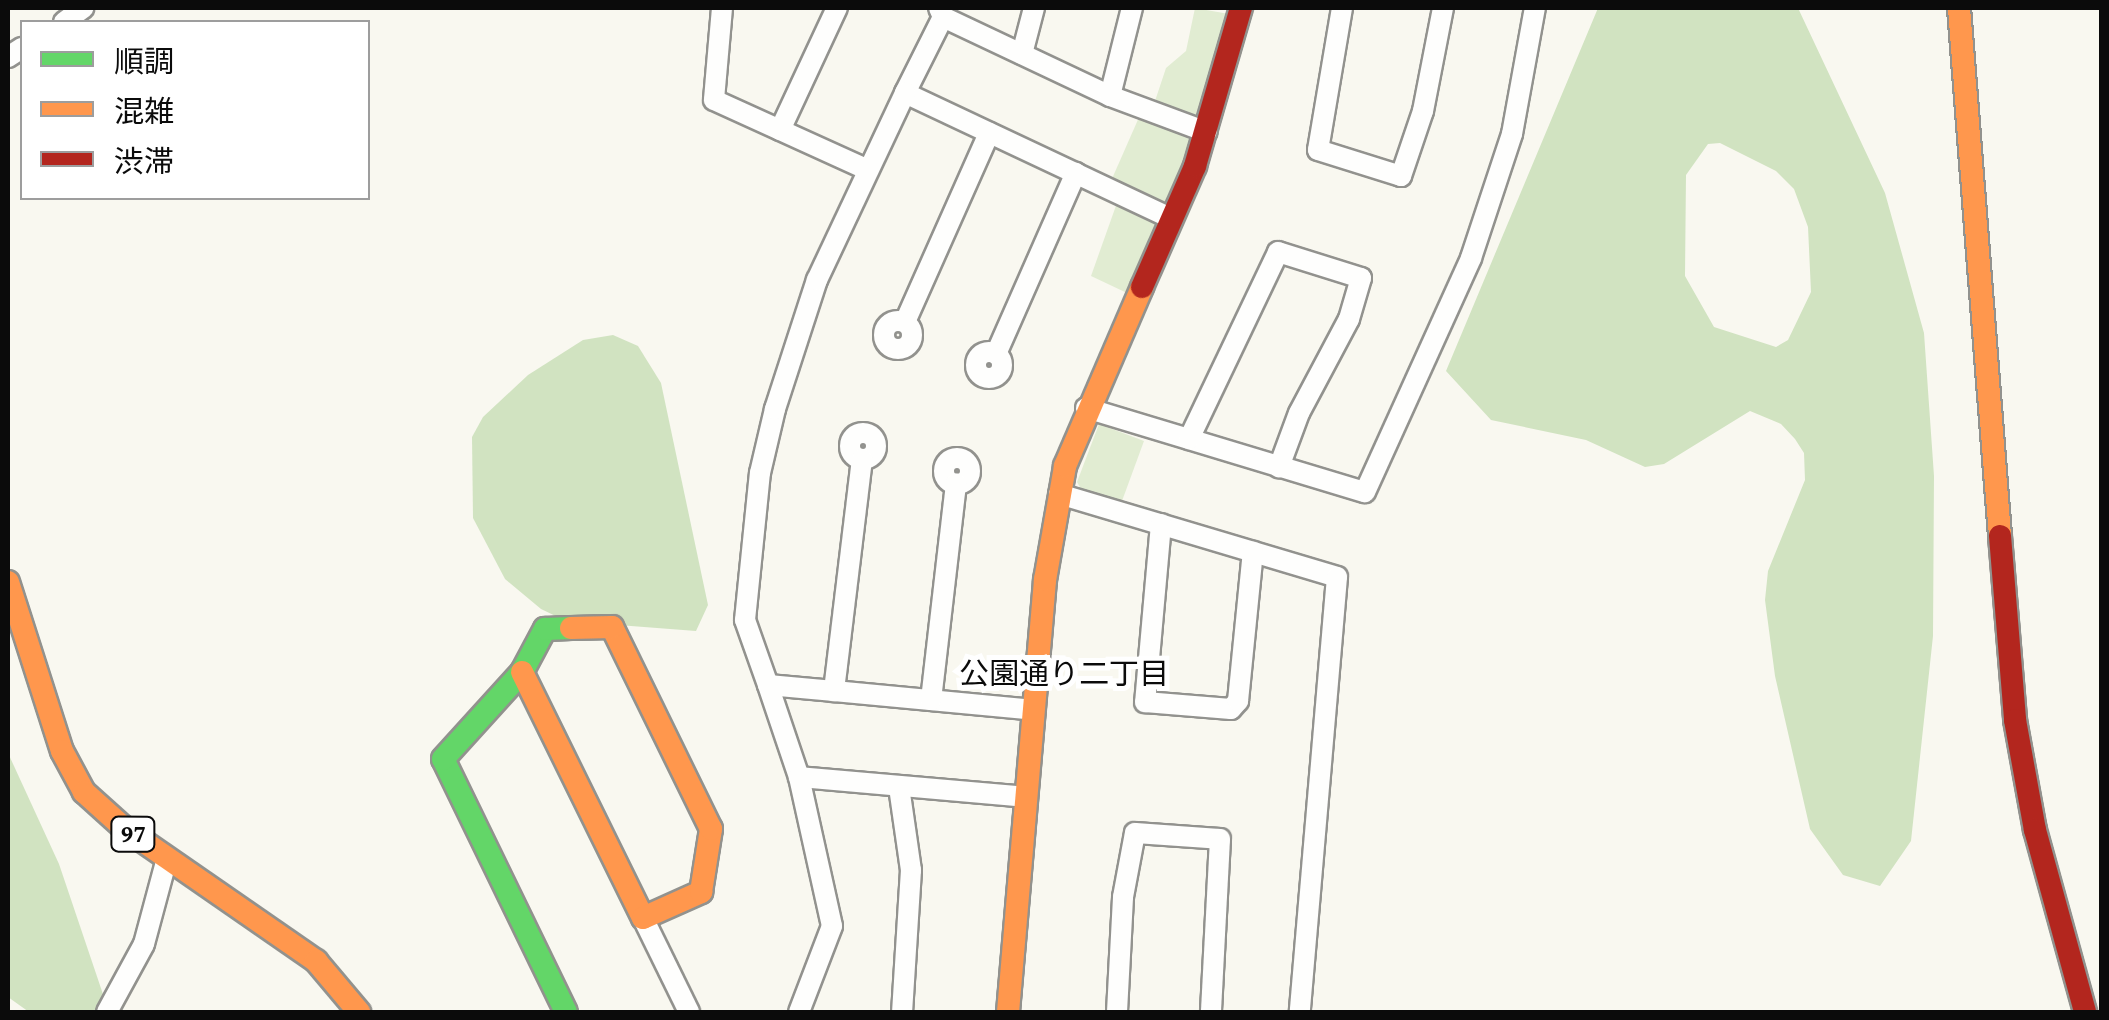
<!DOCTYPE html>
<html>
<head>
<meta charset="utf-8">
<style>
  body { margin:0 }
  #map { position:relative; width:2109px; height:1020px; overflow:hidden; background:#f9f8f0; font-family:"Crimson Pro","Noto Sans JP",serif }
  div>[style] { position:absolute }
  .green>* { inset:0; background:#e1ecd2 }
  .forest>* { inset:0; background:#d1e3c1 }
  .roads { filter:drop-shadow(2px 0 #92928e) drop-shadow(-2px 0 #92928e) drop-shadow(0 2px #92928e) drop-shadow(0 -2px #92928e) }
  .street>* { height:20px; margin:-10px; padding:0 10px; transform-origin:10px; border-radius:10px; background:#fefefd }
  .street>.ring { margin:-10px; padding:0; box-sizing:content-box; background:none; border:20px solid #fefefd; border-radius:50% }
  .fast>* { height:22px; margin:-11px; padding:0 11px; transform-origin:11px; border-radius:11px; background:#63d668 }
  .slow>* { height:22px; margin:-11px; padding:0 11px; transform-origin:11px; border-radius:11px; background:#ff974d }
  .jam>* { height:22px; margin:-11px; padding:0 11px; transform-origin:11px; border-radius:11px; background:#b3261e }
  span { translate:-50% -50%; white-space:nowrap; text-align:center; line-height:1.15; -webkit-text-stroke:10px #fff; paint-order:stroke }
  .shield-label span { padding:2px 8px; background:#fff; border:2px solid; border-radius:8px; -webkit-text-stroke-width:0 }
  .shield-label { font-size:25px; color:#0b0b0b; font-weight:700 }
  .neighbourhood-label { font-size:30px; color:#0b0b0b }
  .frame { position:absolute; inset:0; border:10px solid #0b0b0b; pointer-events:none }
  .legend { position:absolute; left:20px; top:20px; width:350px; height:180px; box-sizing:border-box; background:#fff; border:2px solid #9d9d9d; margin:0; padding:12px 18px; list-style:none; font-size:30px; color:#0b0b0b }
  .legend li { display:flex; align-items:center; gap:20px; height:50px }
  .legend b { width:50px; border:2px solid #9d9d9d }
</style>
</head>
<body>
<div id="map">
  <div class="green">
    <div style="clip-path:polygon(1195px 8px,1229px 14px,1201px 115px,1193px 117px,1154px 104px,1166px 68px,1186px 51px)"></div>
    <div style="clip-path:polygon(1140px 115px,1190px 132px,1195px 141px,1170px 200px,1160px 204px,1111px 181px)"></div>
    <div style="clip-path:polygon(1118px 200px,1155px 219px,1157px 227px,1127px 293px,1091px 276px)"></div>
    <div style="clip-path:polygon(1099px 424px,1144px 441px,1122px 501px,1081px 489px,1077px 482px)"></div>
  </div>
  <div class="forest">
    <div style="clip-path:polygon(evenodd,1598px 8px,1798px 8px,1885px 193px,1924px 333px,1934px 476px,1933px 636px,1911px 841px,1880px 886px,1843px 875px,1810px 829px,1775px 676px,1765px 600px,1768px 571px,1805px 480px,1804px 453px,1795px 439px,1781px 424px,1750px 411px,1664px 464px,1645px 467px,1586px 440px,1491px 420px,1446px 371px,1598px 8px,1720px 143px,1776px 171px,1794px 189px,1808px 227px,1811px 292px,1788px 340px,1776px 347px,1714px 327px,1685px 276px,1686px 175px,1708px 144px,1720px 143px)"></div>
    <div style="clip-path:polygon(613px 335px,638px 346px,661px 383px,708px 605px,696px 631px,566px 621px,541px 609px,505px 579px,473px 518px,472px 437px,483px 417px,528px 375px,583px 340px)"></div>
    <div style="clip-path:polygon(8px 753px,59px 864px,109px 1012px,29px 1012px,8px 997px)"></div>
  </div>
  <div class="roads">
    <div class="street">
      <div style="left:722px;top:8px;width:92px;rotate:95deg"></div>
      <div style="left:714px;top:100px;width:169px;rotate:24.4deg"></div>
      <div style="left:939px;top:8px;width:10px;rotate:66deg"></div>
      <div style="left:943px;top:17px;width:185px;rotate:25.3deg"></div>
      <div style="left:1110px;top:96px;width:103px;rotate:20.4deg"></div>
      <div style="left:1342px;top:8px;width:144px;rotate:99.6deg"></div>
      <div style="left:1318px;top:150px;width:87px;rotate:17.4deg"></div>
      <div style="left:1401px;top:176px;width:69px;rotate:-71.3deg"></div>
      <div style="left:1423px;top:111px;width:105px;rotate:-79deg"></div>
      <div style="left:943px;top:17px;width:85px;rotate:116.6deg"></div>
      <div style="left:905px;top:93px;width:294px;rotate:25.2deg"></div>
      <div style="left:64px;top:22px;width:24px;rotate:-36deg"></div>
      <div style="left:1022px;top:54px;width:48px;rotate:-75.4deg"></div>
      <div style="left:8px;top:57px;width:17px;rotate:-33deg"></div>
      <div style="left:1110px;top:96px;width:91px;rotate:-76deg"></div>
      <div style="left:780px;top:130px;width:135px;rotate:-65deg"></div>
      <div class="ring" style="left:884px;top:321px;width:8px;height:8px"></div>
      <div style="left:905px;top:322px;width:207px;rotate:-66deg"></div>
      <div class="ring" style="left:976px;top:352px;width:6px;height:6px"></div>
      <div style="left:996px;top:354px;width:198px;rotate:-66.2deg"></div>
      <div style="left:1086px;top:408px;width:291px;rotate:16.8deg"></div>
      <div style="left:1365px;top:492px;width:257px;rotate:-65.6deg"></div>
      <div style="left:1471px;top:258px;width:131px;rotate:-71.7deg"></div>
      <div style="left:1512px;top:134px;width:128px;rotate:-79.7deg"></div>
      <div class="ring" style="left:850px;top:433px;width:6px;height:6px"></div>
      <div style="left:1189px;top:439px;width:207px;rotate:-64.5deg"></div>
      <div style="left:1278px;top:252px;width:87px;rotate:17.4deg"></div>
      <div style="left:1361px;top:278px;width:43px;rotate:106.3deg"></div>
      <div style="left:1349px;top:319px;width:106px;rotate:118deg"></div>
      <div style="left:1299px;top:413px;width:58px;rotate:110.3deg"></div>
      <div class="ring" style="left:944px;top:458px;width:6px;height:6px"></div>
      <div style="left:862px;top:459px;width:234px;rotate:96.9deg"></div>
      <div style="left:834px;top:691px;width:66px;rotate:-174.8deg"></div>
      <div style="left:768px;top:685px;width:69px;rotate:-109.5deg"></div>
      <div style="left:745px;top:620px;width:148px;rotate:-84.2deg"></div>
      <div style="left:760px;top:473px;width:66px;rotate:-76.8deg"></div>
      <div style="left:775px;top:409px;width:136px;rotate:-72deg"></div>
      <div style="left:817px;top:280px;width:207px;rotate:-64.8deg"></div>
      <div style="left:1059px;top:494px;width:290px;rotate:16.6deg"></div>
      <div style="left:1337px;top:577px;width:437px;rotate:94.9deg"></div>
      <div style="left:1161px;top:524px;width:179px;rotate:95.1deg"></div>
      <div style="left:1145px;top:702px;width:86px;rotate:4.7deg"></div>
      <div style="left:1231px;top:709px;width:11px;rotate:-49deg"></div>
      <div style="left:1238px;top:701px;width:150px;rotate:-84.3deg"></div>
      <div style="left:768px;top:685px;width:97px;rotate:71.4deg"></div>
      <div style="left:799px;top:777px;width:228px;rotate:5deg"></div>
      <div style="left:834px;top:691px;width:201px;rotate:5.4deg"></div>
      <div style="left:931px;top:700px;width:218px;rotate:-83.4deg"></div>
      <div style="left:899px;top:787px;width:84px;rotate:81.8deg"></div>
      <div style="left:911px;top:870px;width:142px;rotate:93.6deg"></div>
      <div style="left:643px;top:918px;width:105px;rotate:63.9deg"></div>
      <div style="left:107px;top:1012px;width:77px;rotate:-61.4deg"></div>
      <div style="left:144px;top:944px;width:89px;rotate:-75deg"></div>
      <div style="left:799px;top:1012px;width:92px;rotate:-69deg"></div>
      <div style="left:832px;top:926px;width:153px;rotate:-102.5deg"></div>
      <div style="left:1117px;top:1012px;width:115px;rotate:-87deg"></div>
      <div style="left:1123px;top:897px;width:65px;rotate:-79.4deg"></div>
      <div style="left:1135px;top:833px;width:85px;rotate:4deg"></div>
      <div style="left:1220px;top:839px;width:173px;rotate:93deg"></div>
    </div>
    <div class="fast">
      <div style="left:566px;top:1012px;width:281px;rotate:-115.9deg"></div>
      <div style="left:443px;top:759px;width:118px;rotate:-47.8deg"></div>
      <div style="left:522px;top:672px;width:49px;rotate:-61.9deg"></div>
      <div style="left:545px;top:629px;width:26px;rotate:-2deg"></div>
    </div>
    <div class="slow">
      <div style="left:1959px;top:8px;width:530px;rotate:85.56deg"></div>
      <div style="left:8px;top:582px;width:177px;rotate:72.3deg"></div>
      <div style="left:62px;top:751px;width:47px;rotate:61.8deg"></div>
      <div style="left:84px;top:792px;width:54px;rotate:42deg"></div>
      <div style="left:124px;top:828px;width:234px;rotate:34.7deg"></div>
      <div style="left:316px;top:961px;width:67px;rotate:49.9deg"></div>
      <div style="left:522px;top:672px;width:274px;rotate:63.8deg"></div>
      <div style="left:643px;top:918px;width:64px;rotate:-24.1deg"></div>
      <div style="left:701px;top:892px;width:64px;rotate:-81deg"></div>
      <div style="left:711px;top:829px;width:225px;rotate:-116.1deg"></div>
      <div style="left:612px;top:627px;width:41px;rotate:178.6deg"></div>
      <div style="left:1008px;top:1012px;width:434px;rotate:-85.1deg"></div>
      <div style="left:1045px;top:580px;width:116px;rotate:-80deg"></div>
      <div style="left:1065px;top:466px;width:195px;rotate:-66.7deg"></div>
    </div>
    <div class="jam">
      <div style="left:1142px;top:287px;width:132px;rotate:-66.3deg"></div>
      <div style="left:1195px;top:166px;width:165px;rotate:-73.8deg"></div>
      <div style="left:2000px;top:536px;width:185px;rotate:85.3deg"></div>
      <div style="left:2015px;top:720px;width:112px;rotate:79.7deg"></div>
      <div style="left:2035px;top:830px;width:189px;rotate:74.6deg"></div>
    </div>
  </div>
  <div class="shield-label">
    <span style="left:133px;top:834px">97</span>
  </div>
  <div class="neighbourhood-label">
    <span style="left:1064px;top:674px">公園通り二丁目</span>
  </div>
  <div class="frame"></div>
  <ul class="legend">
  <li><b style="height:12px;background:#63d668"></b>順調</li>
  <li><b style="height:12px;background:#ff974d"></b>混雑</li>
  <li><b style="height:12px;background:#b3261e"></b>渋滞</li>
  </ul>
</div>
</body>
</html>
